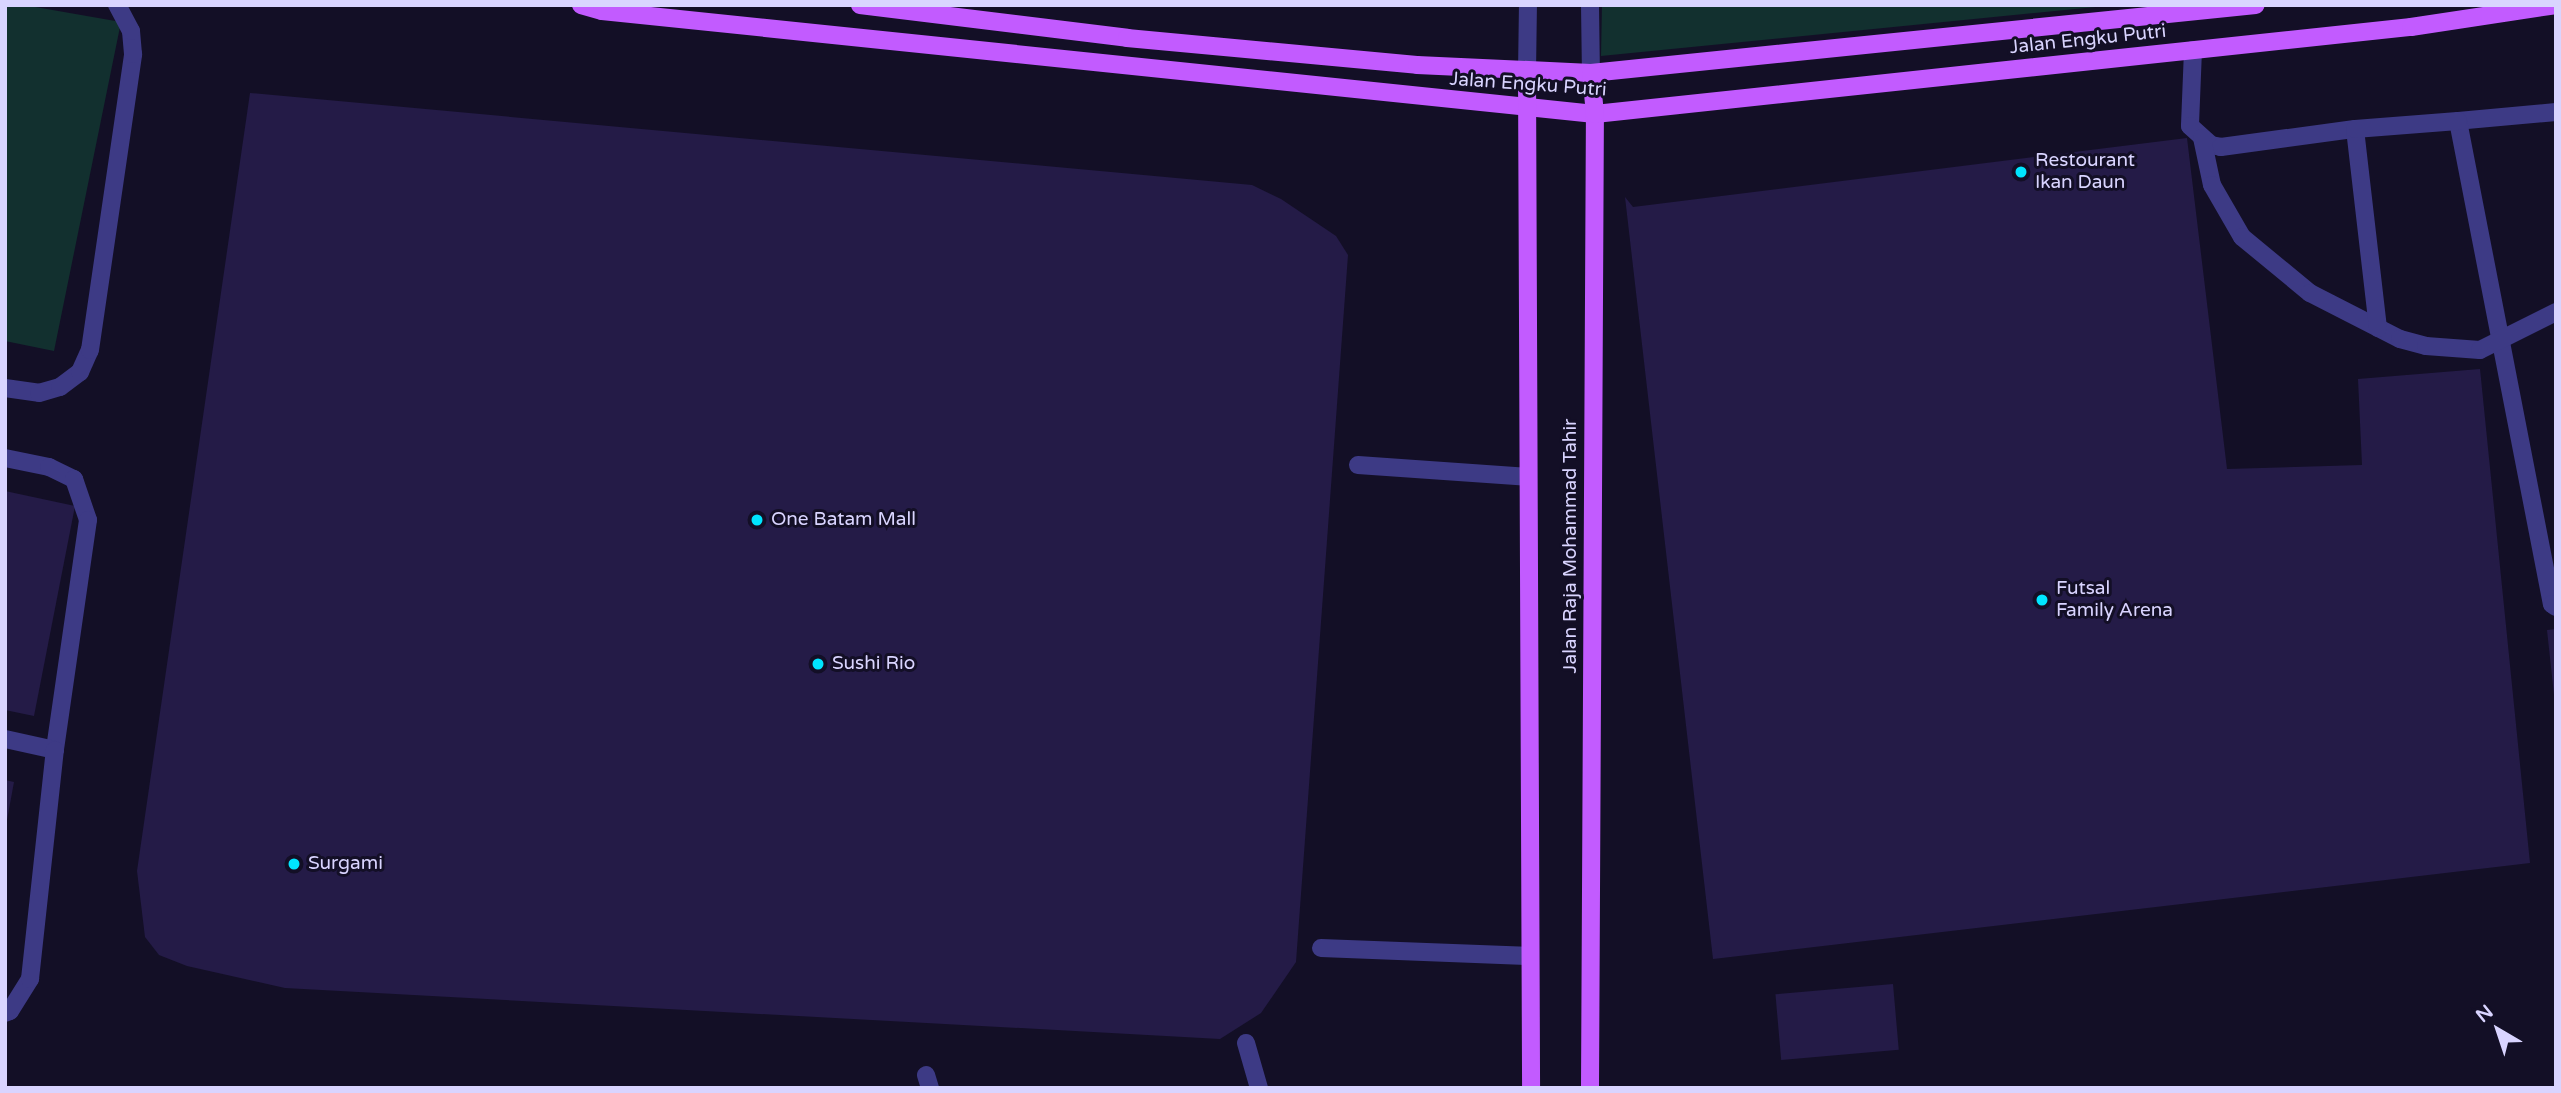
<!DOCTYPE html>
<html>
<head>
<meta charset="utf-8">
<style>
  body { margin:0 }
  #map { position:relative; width:2561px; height:1093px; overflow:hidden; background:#130f26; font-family:"Varela Round",sans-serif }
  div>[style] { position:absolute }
  .green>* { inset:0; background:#12302f }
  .building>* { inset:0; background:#241b47; transform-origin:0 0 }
  .minor>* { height:18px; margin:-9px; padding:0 9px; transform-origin:9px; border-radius:9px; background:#3d3a85 }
  .major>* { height:18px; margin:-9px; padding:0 9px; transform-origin:9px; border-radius:9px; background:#c25bff }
  .dots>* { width:19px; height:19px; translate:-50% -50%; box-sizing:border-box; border:4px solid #130f26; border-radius:50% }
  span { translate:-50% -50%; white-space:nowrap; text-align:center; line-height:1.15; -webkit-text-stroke:6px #130f26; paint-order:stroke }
  .street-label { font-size:19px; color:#d9d4ff }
  .poi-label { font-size:19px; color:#d9d4ff }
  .left { translate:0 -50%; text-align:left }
  .frame { position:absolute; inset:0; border:7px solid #d9d4ff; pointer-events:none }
  .north { position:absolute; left:2463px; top:995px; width:70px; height:70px; -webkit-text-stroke:5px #130f26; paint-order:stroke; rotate:321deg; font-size:19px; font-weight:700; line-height:28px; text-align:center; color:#d9d4ff }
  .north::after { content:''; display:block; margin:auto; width:24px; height:32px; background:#d9d4ff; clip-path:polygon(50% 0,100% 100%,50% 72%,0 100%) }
</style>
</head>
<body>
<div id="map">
  <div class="green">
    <div style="clip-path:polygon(5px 5px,24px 5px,121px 22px,54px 351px,5px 341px)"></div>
    <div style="clip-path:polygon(1602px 5px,2116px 5px,1601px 56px)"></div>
  </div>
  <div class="building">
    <div style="clip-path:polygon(250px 93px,1252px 185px,1281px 199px,1336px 236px,1348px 255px,1296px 962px,1261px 1013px,1220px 1039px,285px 988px,187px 966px,159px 955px,145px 937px,137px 871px)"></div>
    <div style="clip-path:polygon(2187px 138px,2227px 469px,2362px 465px,2358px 379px,2480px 369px,2530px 863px,1713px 959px,1625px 197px,1633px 207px)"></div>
    <div style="clip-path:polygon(5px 491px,75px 506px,34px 716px,5px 710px)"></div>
    <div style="clip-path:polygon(2556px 629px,2556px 695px,2554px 695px,2547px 630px)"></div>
    <div style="clip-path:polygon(5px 780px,14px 782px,7px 820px,5px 820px)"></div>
    <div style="left:1893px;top:984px;width:66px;height:118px;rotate:85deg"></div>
  </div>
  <div class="minor">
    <div style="left:1590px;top:5px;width:68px;rotate:89.2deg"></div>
    <div style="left:2193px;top:50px;width:76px;rotate:92.3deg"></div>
    <div style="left:2190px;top:126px;width:28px;rotate:42deg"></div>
    <div style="left:2211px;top:145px;width:10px;rotate:11deg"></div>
    <div style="left:2221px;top:147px;width:135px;rotate:-7.7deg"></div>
    <div style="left:1527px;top:73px;width:68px;rotate:-89.2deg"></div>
    <div style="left:2556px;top:112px;width:98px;rotate:174.8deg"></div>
    <div style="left:2458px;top:121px;width:492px;rotate:79deg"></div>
    <div style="left:2552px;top:604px;width:5px;rotate:37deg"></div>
    <div style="left:2202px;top:138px;width:48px;rotate:78deg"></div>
    <div style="left:2212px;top:185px;width:60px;rotate:60deg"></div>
    <div style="left:2242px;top:237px;width:88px;rotate:39.5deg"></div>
    <div style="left:2310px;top:293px;width:101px;rotate:27.1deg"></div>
    <div style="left:2400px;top:339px;width:27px;rotate:15deg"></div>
    <div style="left:2426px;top:346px;width:54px;rotate:4.2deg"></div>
    <div style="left:2480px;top:350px;width:85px;rotate:-26.6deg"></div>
    <div style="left:2378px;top:328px;width:200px;rotate:-96.6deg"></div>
    <div style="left:2355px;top:129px;width:103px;rotate:-4.4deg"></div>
    <div style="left:5px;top:388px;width:34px;rotate:8deg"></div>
    <div style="left:39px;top:393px;width:22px;rotate:-16deg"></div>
    <div style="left:60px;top:387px;width:25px;rotate:-37deg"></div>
    <div style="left:80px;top:372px;width:24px;rotate:-66deg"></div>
    <div style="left:90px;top:350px;width:299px;rotate:-81.7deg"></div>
    <div style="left:133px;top:54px;width:23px;rotate:-95deg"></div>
    <div style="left:131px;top:31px;width:30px;rotate:-118deg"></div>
    <div style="left:5px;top:458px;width:45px;rotate:11.6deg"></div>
    <div style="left:49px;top:467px;width:28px;rotate:26deg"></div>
    <div style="left:74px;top:479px;width:43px;rotate:71.1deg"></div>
    <div style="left:88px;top:520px;width:232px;rotate:98.2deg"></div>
    <div style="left:55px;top:750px;width:51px;rotate:-167.6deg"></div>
    <div style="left:1358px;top:465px;width:170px;rotate:4deg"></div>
    <div style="left:1321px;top:948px;width:209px;rotate:2.2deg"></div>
    <div style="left:5px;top:1013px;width:5px;rotate:-22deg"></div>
    <div style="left:10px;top:1011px;width:38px;rotate:-58deg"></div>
    <div style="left:30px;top:979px;width:230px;rotate:-83.8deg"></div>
    <div style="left:1246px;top:1043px;width:47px;rotate:73.9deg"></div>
    <div style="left:926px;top:1075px;width:14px;rotate:73deg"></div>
  </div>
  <div class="major">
    <div style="left:581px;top:5px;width:22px;rotate:16deg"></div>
    <div style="left:602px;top:11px;width:998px;rotate:5.92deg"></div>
    <div style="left:1595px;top:114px;width:821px;rotate:-6.09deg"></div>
    <div style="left:2411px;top:27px;width:147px;rotate:-8.6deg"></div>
    <div style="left:860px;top:5px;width:269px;rotate:7deg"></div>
    <div style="left:1127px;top:38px;width:291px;rotate:5.3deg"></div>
    <div style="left:1417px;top:65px;width:174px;rotate:2.6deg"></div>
    <div style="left:1591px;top:73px;width:668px;rotate:-5.84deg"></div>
    <div style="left:1527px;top:73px;width:1015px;rotate:89.77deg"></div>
    <div style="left:1590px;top:1088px;width:974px;rotate:-89.71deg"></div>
    <div style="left:1595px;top:114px;width:41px;rotate:-95.6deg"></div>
  </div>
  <div class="dots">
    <div style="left:2021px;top:172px;background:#00e5ff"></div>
    <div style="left:757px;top:520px;background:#00e5ff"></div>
    <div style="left:2042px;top:600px;background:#00e5ff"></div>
    <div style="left:818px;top:664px;background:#00e5ff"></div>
    <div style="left:294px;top:864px;background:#00e5ff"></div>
  </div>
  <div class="street-label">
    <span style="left:2088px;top:40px;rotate:-6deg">Jalan Engku Putri</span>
    <span style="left:1528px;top:85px;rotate:4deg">Jalan Engku Putri</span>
    <span style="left:1571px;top:546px;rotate:-90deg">Jalan Raja Mohammad Tahir</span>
  </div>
  <div class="poi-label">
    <span class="left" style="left:2035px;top:172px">Restourant<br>Ikan Daun</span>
    <span class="left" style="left:771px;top:520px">One Batam Mall</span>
    <span class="left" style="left:2056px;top:600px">Futsal<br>Family Arena</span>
    <span class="left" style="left:832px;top:664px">Sushi Rio</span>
    <span class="left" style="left:308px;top:864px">Surgami</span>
  </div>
  <div class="frame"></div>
  <div class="north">N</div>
</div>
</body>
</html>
